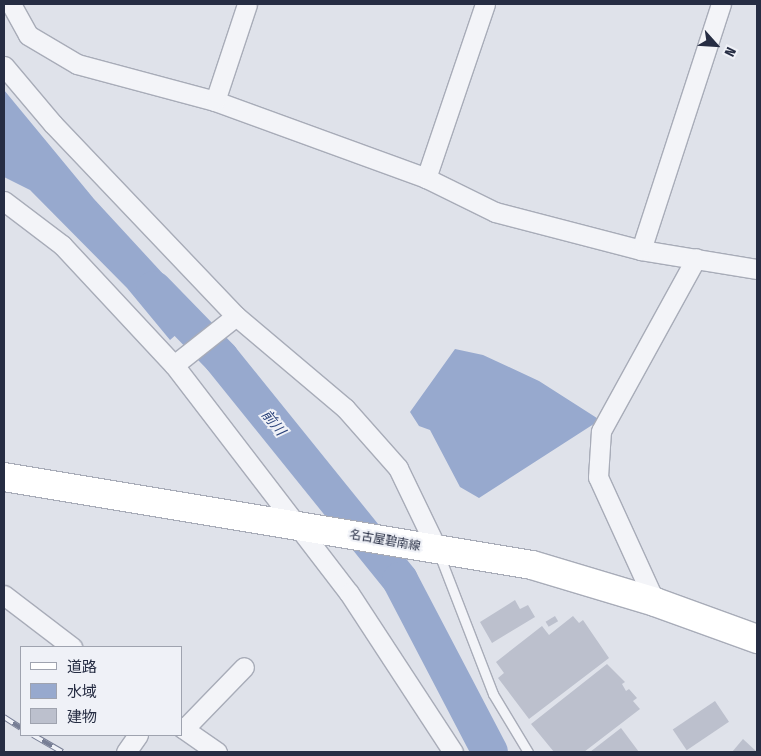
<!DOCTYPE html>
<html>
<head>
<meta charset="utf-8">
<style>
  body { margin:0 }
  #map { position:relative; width:761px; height:756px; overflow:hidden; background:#dfe2ea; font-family:"Fira Sans Condensed","Noto Sans JP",sans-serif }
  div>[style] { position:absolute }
  .water>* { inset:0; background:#97a9ce }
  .river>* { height:36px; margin:-18px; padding:0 18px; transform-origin:18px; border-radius:18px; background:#97a9ce }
  .building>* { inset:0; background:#bcc0cd; transform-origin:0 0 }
  .roads { filter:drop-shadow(1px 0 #a8acb8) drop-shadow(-1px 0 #a8acb8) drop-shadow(0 1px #a8acb8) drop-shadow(0 -1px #a8acb8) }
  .lane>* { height:9px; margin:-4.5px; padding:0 4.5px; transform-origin:4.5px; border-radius:4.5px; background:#f3f4f8 }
  .street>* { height:19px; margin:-9.5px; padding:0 9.5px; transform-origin:9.5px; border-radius:9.5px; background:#f3f4f8 }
  .primary>* { height:28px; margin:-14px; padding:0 14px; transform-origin:14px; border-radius:14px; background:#fff }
  .rail>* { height:5.5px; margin-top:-2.75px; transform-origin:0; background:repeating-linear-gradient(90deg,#eff1f7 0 11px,#777e95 0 22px); box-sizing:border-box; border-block:1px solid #777e95 }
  span { translate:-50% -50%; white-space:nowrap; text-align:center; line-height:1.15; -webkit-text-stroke:4px #eff1f7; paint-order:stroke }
  .street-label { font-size:12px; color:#262d43 }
  .water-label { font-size:14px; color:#2c447b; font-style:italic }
  .frame { position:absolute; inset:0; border:5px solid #262d43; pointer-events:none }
  .legend { position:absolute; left:20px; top:646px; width:162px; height:90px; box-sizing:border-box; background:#eff1f7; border:1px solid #9fa3af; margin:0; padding:6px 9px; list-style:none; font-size:15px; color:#262d43 }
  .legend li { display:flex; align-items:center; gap:10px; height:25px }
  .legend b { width:25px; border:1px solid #9fa3af }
  .north { position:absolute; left:691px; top:20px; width:50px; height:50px; -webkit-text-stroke:4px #eff1f7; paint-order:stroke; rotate:116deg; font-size:14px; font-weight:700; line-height:20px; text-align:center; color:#262d43 }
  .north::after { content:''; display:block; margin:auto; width:18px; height:22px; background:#262d43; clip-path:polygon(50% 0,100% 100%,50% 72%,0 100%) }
</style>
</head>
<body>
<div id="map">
  <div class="water">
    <div style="clip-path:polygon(4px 90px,94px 199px,200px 314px,170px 340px,127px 288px,30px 190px,4px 177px)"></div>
    <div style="clip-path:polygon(455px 349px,483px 355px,539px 381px,600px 420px,479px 498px,460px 487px,430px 430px,419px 426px,410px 412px)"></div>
  </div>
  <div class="river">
    <div style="left:154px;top:289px;width:96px;rotate:45.8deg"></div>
    <div style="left:221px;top:358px;width:285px;rotate:51.1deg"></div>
    <div style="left:400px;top:580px;width:194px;rotate:62.4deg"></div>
  </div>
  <div class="building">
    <div style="clip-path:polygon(515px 600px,520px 609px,528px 605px,535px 617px,492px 643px,480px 622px)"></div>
    <div style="left:555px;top:616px;width:6px;height:11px;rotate:59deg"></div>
    <div style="clip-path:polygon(573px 616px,579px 623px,583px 620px,609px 658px,529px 719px,498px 678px,504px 673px,496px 662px,542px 626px,549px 635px)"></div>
    <div style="clip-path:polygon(607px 664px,625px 682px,622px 684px,626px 691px,629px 689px,637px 698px,633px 701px,640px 709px,584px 752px,554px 752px,531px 724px)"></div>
    <div style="left:715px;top:701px;width:25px;height:51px;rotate:56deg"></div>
    <div style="clip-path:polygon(621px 728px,639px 752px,590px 752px)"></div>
    <div style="clip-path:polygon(743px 739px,757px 752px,732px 752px)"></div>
  </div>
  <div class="roads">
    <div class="lane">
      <div style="left:439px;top:554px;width:150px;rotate:68.9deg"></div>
      <div style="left:493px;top:694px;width:68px;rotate:58.9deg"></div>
    </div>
    <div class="street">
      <div style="left:11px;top:4px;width:35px;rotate:61deg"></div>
      <div style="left:28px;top:35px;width:57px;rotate:30.6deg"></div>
      <div style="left:77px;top:64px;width:143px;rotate:15deg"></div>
      <div style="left:215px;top:101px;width:225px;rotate:20deg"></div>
      <div style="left:485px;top:4px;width:184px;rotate:108.7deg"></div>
      <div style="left:426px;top:178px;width:77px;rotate:26.2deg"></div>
      <div style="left:495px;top:212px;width:151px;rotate:14.6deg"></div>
      <div style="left:641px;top:250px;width:118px;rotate:9.3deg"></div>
      <div style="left:4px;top:66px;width:76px;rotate:49.8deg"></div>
      <div style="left:53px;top:124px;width:265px;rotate:46.4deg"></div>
      <div style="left:236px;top:316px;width:143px;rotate:40.2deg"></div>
      <div style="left:345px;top:408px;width:80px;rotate:48.5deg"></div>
      <div style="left:398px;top:468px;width:92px;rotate:64.3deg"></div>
      <div style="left:215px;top:101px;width:102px;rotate:-71.7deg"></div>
      <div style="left:4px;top:201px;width:73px;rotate:37.2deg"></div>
      <div style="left:62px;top:245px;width:164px;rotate:47deg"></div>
      <div style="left:174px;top:365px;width:79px;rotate:-38.3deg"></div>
      <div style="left:641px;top:250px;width:259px;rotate:-72deg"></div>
      <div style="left:174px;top:365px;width:287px;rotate:52.5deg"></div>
      <div style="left:349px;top:593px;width:190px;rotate:56.8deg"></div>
      <div style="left:4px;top:595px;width:86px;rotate:37.4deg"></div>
      <div style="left:655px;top:602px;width:137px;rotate:-114.5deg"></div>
      <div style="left:598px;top:477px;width:46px;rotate:-86.3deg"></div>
      <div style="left:601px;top:431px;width:197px;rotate:-61.2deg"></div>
      <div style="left:181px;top:727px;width:44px;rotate:34.8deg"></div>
      <div style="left:184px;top:729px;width:86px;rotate:-45.9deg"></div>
      <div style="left:126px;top:752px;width:21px;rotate:-55deg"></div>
    </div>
    <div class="primary">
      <div style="left:4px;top:477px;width:535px;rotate:9.46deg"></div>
      <div style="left:532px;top:565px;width:128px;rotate:16.7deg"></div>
      <div style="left:655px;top:602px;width:109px;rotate:19.9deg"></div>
    </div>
  </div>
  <div class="rail">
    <div style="left:4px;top:717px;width:20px;rotate:33deg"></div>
    <div style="left:33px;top:735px;width:34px;rotate:30deg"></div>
  </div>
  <div class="street-label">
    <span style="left:385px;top:541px;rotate:10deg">名古屋碧南線</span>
  </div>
  <div class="water-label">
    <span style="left:273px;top:423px;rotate:51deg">前川</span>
  </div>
  <div class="frame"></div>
  <ul class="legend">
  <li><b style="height:6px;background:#fff"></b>道路</li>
  <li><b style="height:14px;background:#97a9ce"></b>水域</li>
  <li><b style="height:14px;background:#bcc0cd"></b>建物</li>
  </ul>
  <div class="north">N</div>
</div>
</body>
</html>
